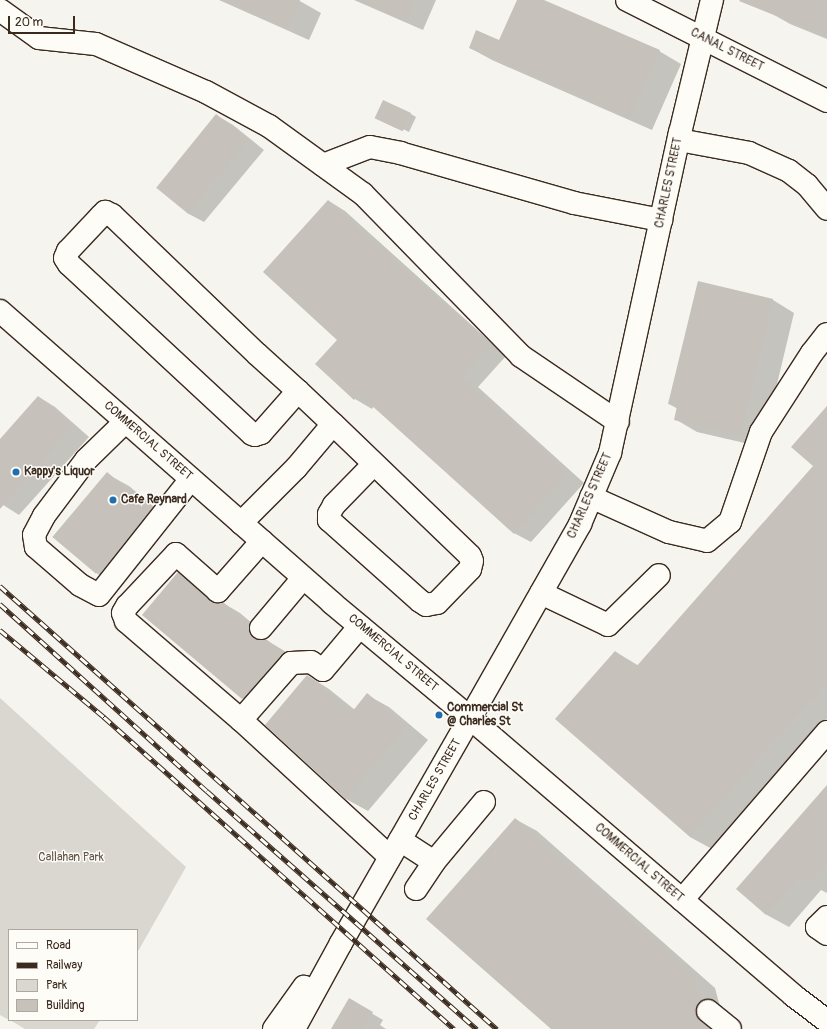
<!DOCTYPE html>
<html>
<head>
<meta charset="utf-8">
<style>
  body { margin:0 }
  #map { position:relative; width:827px; height:1029px; overflow:hidden; background:#f5f4ee; font-family:Pangolin,sans-serif }
  div>[style] { position:absolute }
  .green>* { inset:0; background:#dad6d0 }
  .shadow>* { inset:0; background:#0003 }
  .building>* { inset:0; background:#c7c1bb; transform-origin:0 0 }
  .roads { filter:drop-shadow(1px 0 #3b2a1e) drop-shadow(-1px 0 #3b2a1e) drop-shadow(0 1px #3b2a1e) drop-shadow(0 -1px #3b2a1e) }
  .minor>* { height:22px; margin:-11px; padding:0 11px; transform-origin:11px; border-radius:11px; background:#fdfcf7 }
  .major>* { height:22px; margin:-11px; padding:0 11px; transform-origin:11px; border-radius:11px; background:#fdfcf7 }
  .rail>* { height:4.5px; margin-top:-2.25px; transform-origin:0; background:repeating-linear-gradient(90deg,#fdfcf7 0 9px,#3b2a1e 0 18px); box-sizing:border-box; border-block:1px solid #3b2a1e }
  .dots>* { width:11px; height:11px; translate:-50% -50%; box-sizing:border-box; border:2px solid #fdfcf7; border-radius:50% }
  span { translate:-50% -50%; white-space:nowrap; text-align:center; line-height:1.15; -webkit-text-stroke:3px #fdfcf7; paint-order:stroke }
  .street-label { font-size:12px; color:#3b2a1e }
  .poi-label { font-size:12px; color:#3b2a1e; font-weight:700 }
  .left { translate:0 -50%; text-align:left }
  .park-label { font-size:12px; color:#63554a }
  .legend { position:absolute; left:8px; top:929px; width:130px; height:92px; box-sizing:border-box; background:#fdfcf7; border:1px solid #afa8a0; margin:0; padding:5px 7px; list-style:none; font-size:12px; color:#3b2a1e }
  .legend li { display:flex; align-items:center; gap:8px; height:20px }
  .legend b { width:20px; border:1px solid #afa8a0 }
  .scale { position:absolute; left:8px; top:16px; width:67px; height:18px; box-sizing:border-box; border:2px solid #3b2a1e; border-top:0; padding-left:5px; font-size:12px; line-height:14px; white-space:nowrap; color:#3b2a1e; -webkit-text-stroke:3px #fdfcf7; paint-order:stroke }
</style>
</head>
<body>
<div id="map">
  <div class="green">
    <div style="clip-path:polygon(0 698px,186px 867px,137px 953px,137px 930px,9px 930px,9px 1020px,0 1015px)"></div>
    <div style="clip-path:polygon(10px 1020px,100px 1020px,94px 1029px,25px 1029px)"></div>
  </div>
  <div class="shadow">
    <div style="clip-path:polygon(219px 0,298px 0,321px 13px,309px 40px)"></div>
    <div style="clip-path:polygon(354px 0,436px 0,423px 30px)"></div>
    <div style="clip-path:polygon(518px 0,542px 0,659px 51px,681px 64px,652px 130px,492px 60px,470px 48px,500px 41px)"></div>
    <div style="clip-path:polygon(774px 0,827px 0,827px 39px,790px 24px,769px 12px)"></div>
    <div style="clip-path:polygon(411px 114px,416px 117px,409px 132px,397px 126px,396px 128px,376px 118px)"></div>
    <div style="clip-path:polygon(216px 115px,233px 125px,264px 150px,204px 222px,187px 213px)"></div>
    <div style="clip-path:polygon(329px 201px,345px 211px,506px 356px,478px 387px,584px 483px,531px 542px,514px 533px,374px 406px,372px 409px,355px 399px,316px 364px,339px 340px)"></div>
    <div style="clip-path:polygon(698px 282px,773px 300px,794px 313px,762px 447px,697px 432px,675px 419px,678px 409px,669px 404px)"></div>
    <div style="clip-path:polygon(39px 397px,55px 407px,89px 437px,19px 515px,0 503px,0 441px)"></div>
    <div style="clip-path:polygon(827px 407px,827px 719px,712px 849px,690px 837px,616px 652px,639px 666px,814px 466px)"></div>
    <div style="clip-path:polygon(107px 474px,129px 486px,172px 522px,121px 587px,99px 575px,54px 537px)"></div>
    <div style="clip-path:polygon(178px 573px,195px 583px,218px 604px,223px 603px,240px 613px,266px 635px,266px 640px,283px 650px,298px 662px,259px 708px,243px 698px)"></div>
    <div style="clip-path:polygon(308px 676px,329px 689px,355px 710px,367px 695px,389px 707px,428px 740px,368px 811px,346px 799px,266px 725px)"></div>
    <div style="clip-path:polygon(827px 787px,827px 893px,821px 890px,789px 927px,767px 915px,737px 889px)"></div>
    <div style="clip-path:polygon(515px 819px,537px 831px,715px 988px,722px 1014px,718px 1029px,553px 1029px)"></div>
    <div style="clip-path:polygon(349px 1000px,383px 1020px,380px 1025px,386px 1029px,332px 1029px)"></div>
  </div>
  <div class="building">
    <div style="clip-path:polygon(224px 0,300px 0,288px 29px)"></div>
    <div style="clip-path:polygon(357px 0,415px 0,406px 21px)"></div>
    <div style="clip-path:polygon(517px 0,544px 0,660px 50px,630px 118px,469px 48px,476px 30px,499px 40px)"></div>
    <div style="clip-path:polygon(827px 0,827px 36px,739px 1px,740px 0)"></div>
    <div style="left:383px;top:100px;width:31px;height:20px;rotate:25deg"></div>
    <div style="left:216px;top:114px;width:41px;height:95px;rotate:39deg"></div>
    <div style="clip-path:polygon(328px 200px,490px 346px,462px 377px,568px 473px,514px 534px,359px 394px,354px 400px,315px 364px,337px 340px,263px 272px)"></div>
    <div style="clip-path:polygon(698px 281px,773px 299px,740px 436px,674px 420px,677px 406px,668px 404px)"></div>
    <div style="clip-path:polygon(38px 396px,73px 426px,0 509px,0 439px)"></div>
    <div style="clip-path:polygon(827px 406px,827px 682px,690px 837px,555px 719px,615px 651px,635px 668px,813px 466px,791px 447px)"></div>
    <div style="left:107px;top:472px;width:57px;height:85px;rotate:40deg"></div>
    <div style="clip-path:polygon(178px 572px,210px 600px,216px 603px,223px 602px,249px 625px,249px 632px,253px 638px,259px 640px,266px 639px,282px 652px,242px 699px,142px 615px)"></div>
    <div style="clip-path:polygon(307px 675px,352px 712px,367px 693px,407px 726px,346px 799px,265px 725px)"></div>
    <div style="clip-path:polygon(827px 785px,827px 863px,808px 884px,800px 877px,766px 915px,736px 889px)"></div>
    <div style="clip-path:polygon(515px 818px,693px 974px,701px 1001px,696px 1009px,696px 1015px,708px 1029px,551px 1029px,426px 919px)"></div>
    <div style="clip-path:polygon(349px 998px,373px 1012px,363px 1029px,331px 1029px)"></div>
  </div>
  <div class="roads">
    <div class="minor">
      <div style="left:627px;top:0;width:224px;rotate:26.8deg"></div>
      <div style="left:0;top:10px;width:48px;rotate:35.7deg"></div>
      <div style="left:39px;top:38px;width:57px;rotate:6deg"></div>
      <div style="left:96px;top:44px;width:120px;rotate:23.6deg"></div>
      <div style="left:206px;top:92px;width:72px;rotate:28.4deg"></div>
      <div style="left:269px;top:126px;width:116px;rotate:35.9deg"></div>
      <div style="left:363px;top:194px;width:226px;rotate:45.7deg"></div>
      <div style="left:521px;top:356px;width:117px;rotate:34.2deg"></div>
      <div style="left:679px;top:140px;width:71px;rotate:10.5deg"></div>
      <div style="left:749px;top:153px;width:44px;rotate:24.2deg"></div>
      <div style="left:789px;top:171px;width:23px;rotate:38deg"></div>
      <div style="left:807px;top:185px;width:31px;rotate:50deg"></div>
      <div style="left:323px;top:165px;width:50px;rotate:-21deg"></div>
      <div style="left:370px;top:147px;width:31px;rotate:11deg"></div>
      <div style="left:400px;top:153px;width:181px;rotate:16deg"></div>
      <div style="left:574px;top:203px;width:89px;rotate:11.1deg"></div>
      <div style="left:298px;top:391px;width:56px;rotate:131.4deg"></div>
      <div style="left:261px;top:433px;width:6px;rotate:162deg"></div>
      <div style="left:255px;top:435px;width:3px;rotate:-162deg"></div>
      <div style="left:252px;top:434px;width:250px;rotate:-137.1deg"></div>
      <div style="left:69px;top:264px;width:7px;rotate:-124deg"></div>
      <div style="left:65px;top:258px;width:8px;rotate:-67deg"></div>
      <div style="left:68px;top:251px;width:48px;rotate:-46.7deg"></div>
      <div style="left:101px;top:216px;width:6px;rotate:-45deg"></div>
      <div style="left:105px;top:212px;width:8px;rotate:23deg"></div>
      <div style="left:112px;top:215px;width:201px;rotate:43.8deg"></div>
      <div style="left:257px;top:354px;width:55px;rotate:42.1deg"></div>
      <div style="left:298px;top:391px;width:48px;rotate:43.3deg"></div>
      <div style="left:125px;top:422px;width:54px;rotate:135.7deg"></div>
      <div style="left:86px;top:460px;width:70px;rotate:126.9deg"></div>
      <div style="left:44px;top:516px;width:21px;rotate:118deg"></div>
      <div style="left:34px;top:535px;width:12px;rotate:81deg"></div>
      <div style="left:36px;top:547px;width:58px;rotate:40.8deg"></div>
      <div style="left:80px;top:585px;width:21px;rotate:28deg"></div>
      <div style="left:99px;top:595px;width:148px;rotate:-51.6deg"></div>
      <div style="left:591px;top:497px;width:85px;rotate:24.2deg"></div>
      <div style="left:669px;top:532px;width:39px;rotate:13deg"></div>
      <div style="left:707px;top:541px;width:30px;rotate:-40deg"></div>
      <div style="left:730px;top:522px;width:95px;rotate:-71deg"></div>
      <div style="left:761px;top:432px;width:94px;rotate:-57.2deg"></div>
      <div style="left:812px;top:353px;width:24px;rotate:-52deg"></div>
      <div style="left:241px;top:523px;width:78px;rotate:-45deg"></div>
      <div style="left:296px;top:468px;width:57px;rotate:-49.9deg"></div>
      <div style="left:333px;top:424px;width:190px;rotate:43.9deg"></div>
      <div style="left:470px;top:556px;width:5px;rotate:68deg"></div>
      <div style="left:472px;top:561px;width:8px;rotate:104deg"></div>
      <div style="left:470px;top:569px;width:47px;rotate:134.1deg"></div>
      <div style="left:437px;top:603px;width:11px;rotate:170deg"></div>
      <div style="left:426px;top:605px;width:7px;rotate:-146deg"></div>
      <div style="left:420px;top:601px;width:122px;rotate:-138.3deg"></div>
      <div style="left:329px;top:520px;width:6px;rotate:-90deg"></div>
      <div style="left:329px;top:514px;width:10px;rotate:-61deg"></div>
      <div style="left:334px;top:505px;width:56px;rotate:-45.7deg"></div>
      <div style="left:262px;top:541px;width:67px;rotate:131.3deg"></div>
      <div style="left:218px;top:591px;width:56px;rotate:-138.6deg"></div>
      <div style="left:176px;top:554px;width:71px;rotate:133.3deg"></div>
      <div style="left:127px;top:606px;width:8px;rotate:120deg"></div>
      <div style="left:123px;top:613px;width:9px;rotate:69deg"></div>
      <div style="left:126px;top:621px;width:152px;rotate:40.7deg"></div>
      <div style="left:241px;top:720px;width:202px;rotate:42.6deg"></div>
      <div style="left:541px;top:593px;width:74px;rotate:25.5deg"></div>
      <div style="left:608px;top:625px;width:71px;rotate:-44.4deg"></div>
      <div style="left:261px;top:628px;width:65px;rotate:-50deg"></div>
      <div style="left:241px;top:720px;width:76px;rotate:-48.7deg"></div>
      <div style="left:291px;top:663px;width:20px;rotate:-3deg"></div>
      <div style="left:311px;top:662px;width:14px;rotate:34deg"></div>
      <div style="left:323px;top:670px;width:57px;rotate:-49.9deg"></div>
      <div style="left:400px;top:840px;width:40px;rotate:32.9deg"></div>
      <div style="left:434px;top:862px;width:78px;rotate:-50.2deg"></div>
      <div style="left:416px;top:889px;width:32px;rotate:-56deg"></div>
      <div style="left:682px;top:900px;width:222px;rotate:-49.2deg"></div>
      <div style="left:827px;top:917px;width:14px;rotate:135deg"></div>
      <div style="left:817px;top:927px;width:12px;rotate:35deg"></div>
      <div style="left:708px;top:1011px;width:28px;rotate:39deg"></div>
      <div style="left:274px;top:1029px;width:52px;rotate:-54.5deg"></div>
      <div style="left:294px;top:1029px;width:98px;rotate:-61.3deg"></div>
      <div style="left:341px;top:943px;width:259px;rotate:-60.2deg"></div>
    </div>
    <div class="major">
      <div style="left:0;top:311px;width:442px;rotate:41.3deg"></div>
      <div style="left:332px;top:603px;width:180px;rotate:39.8deg"></div>
      <div style="left:470px;top:718px;width:427px;rotate:40.6deg"></div>
      <div style="left:794px;top:996px;width:41px;rotate:37.1deg"></div>
      <div style="left:470px;top:718px;width:223px;rotate:-60.4deg"></div>
      <div style="left:580px;top:524px;width:77px;rotate:-67.1deg"></div>
      <div style="left:610px;top:453px;width:328px;rotate:-77.7deg"></div>
      <div style="left:680px;top:133px;width:137px;rotate:-76.5deg"></div>
    </div>
  </div>
  <div class="rail">
    <div style="left:0;top:586px;width:666px;rotate:41.71deg"></div>
    <div style="left:0;top:604px;width:279px;rotate:42.1deg"></div>
    <div style="left:207px;top:791px;width:360px;rotate:41.4deg"></div>
    <div style="left:0;top:630px;width:136px;rotate:39.9deg"></div>
    <div style="left:104px;top:717px;width:469px;rotate:41.7deg"></div>
  </div>
  <div class="dots">
    <div style="left:16px;top:472px;background:#1f6fb2"></div>
    <div style="left:113px;top:500px;background:#1f6fb2"></div>
    <div style="left:439px;top:715px;background:#1f6fb2"></div>
  </div>
  <div class="street-label">
    <span style="left:727px;top:50px;rotate:27deg">CANAL STREET</span>
    <span style="left:669px;top:183px;rotate:-78deg">CHARLES STREET</span>
    <span style="left:148px;top:441px;rotate:41deg">COMMERCIAL STREET</span>
    <span style="left:590px;top:496px;rotate:-66deg">CHARLES STREET</span>
    <span style="left:393px;top:653px;rotate:40deg">COMMERCIAL STREET</span>
    <span style="left:435px;top:780px;rotate:-60deg">CHARLES STREET</span>
    <span style="left:639px;top:863px;rotate:41deg">COMMERCIAL STREET</span>
  </div>
  <div class="poi-label">
    <span class="left" style="left:24px;top:472px">Kappy's Liquor</span>
    <span class="left" style="left:121px;top:500px">Cafe Reynard</span>
    <span class="left" style="left:447px;top:715px">Commercial St<br>@ Charles St</span>
  </div>
  <div class="park-label">
    <span style="left:71px;top:858px">Callahan Park</span>
  </div>
  <ul class="legend">
  <li><b style="height:5px;background:#fdfcf7"></b>Road</li>
  <li><b style="height:5px;background:#3b2a1e"></b>Railway</li>
  <li><b style="height:11px;background:#dad6d0"></b>Park</li>
  <li><b style="height:11px;background:#c7c1bb"></b>Building</li>
  </ul>
  <div class="scale">20 m</div>
</div>
</body>
</html>
